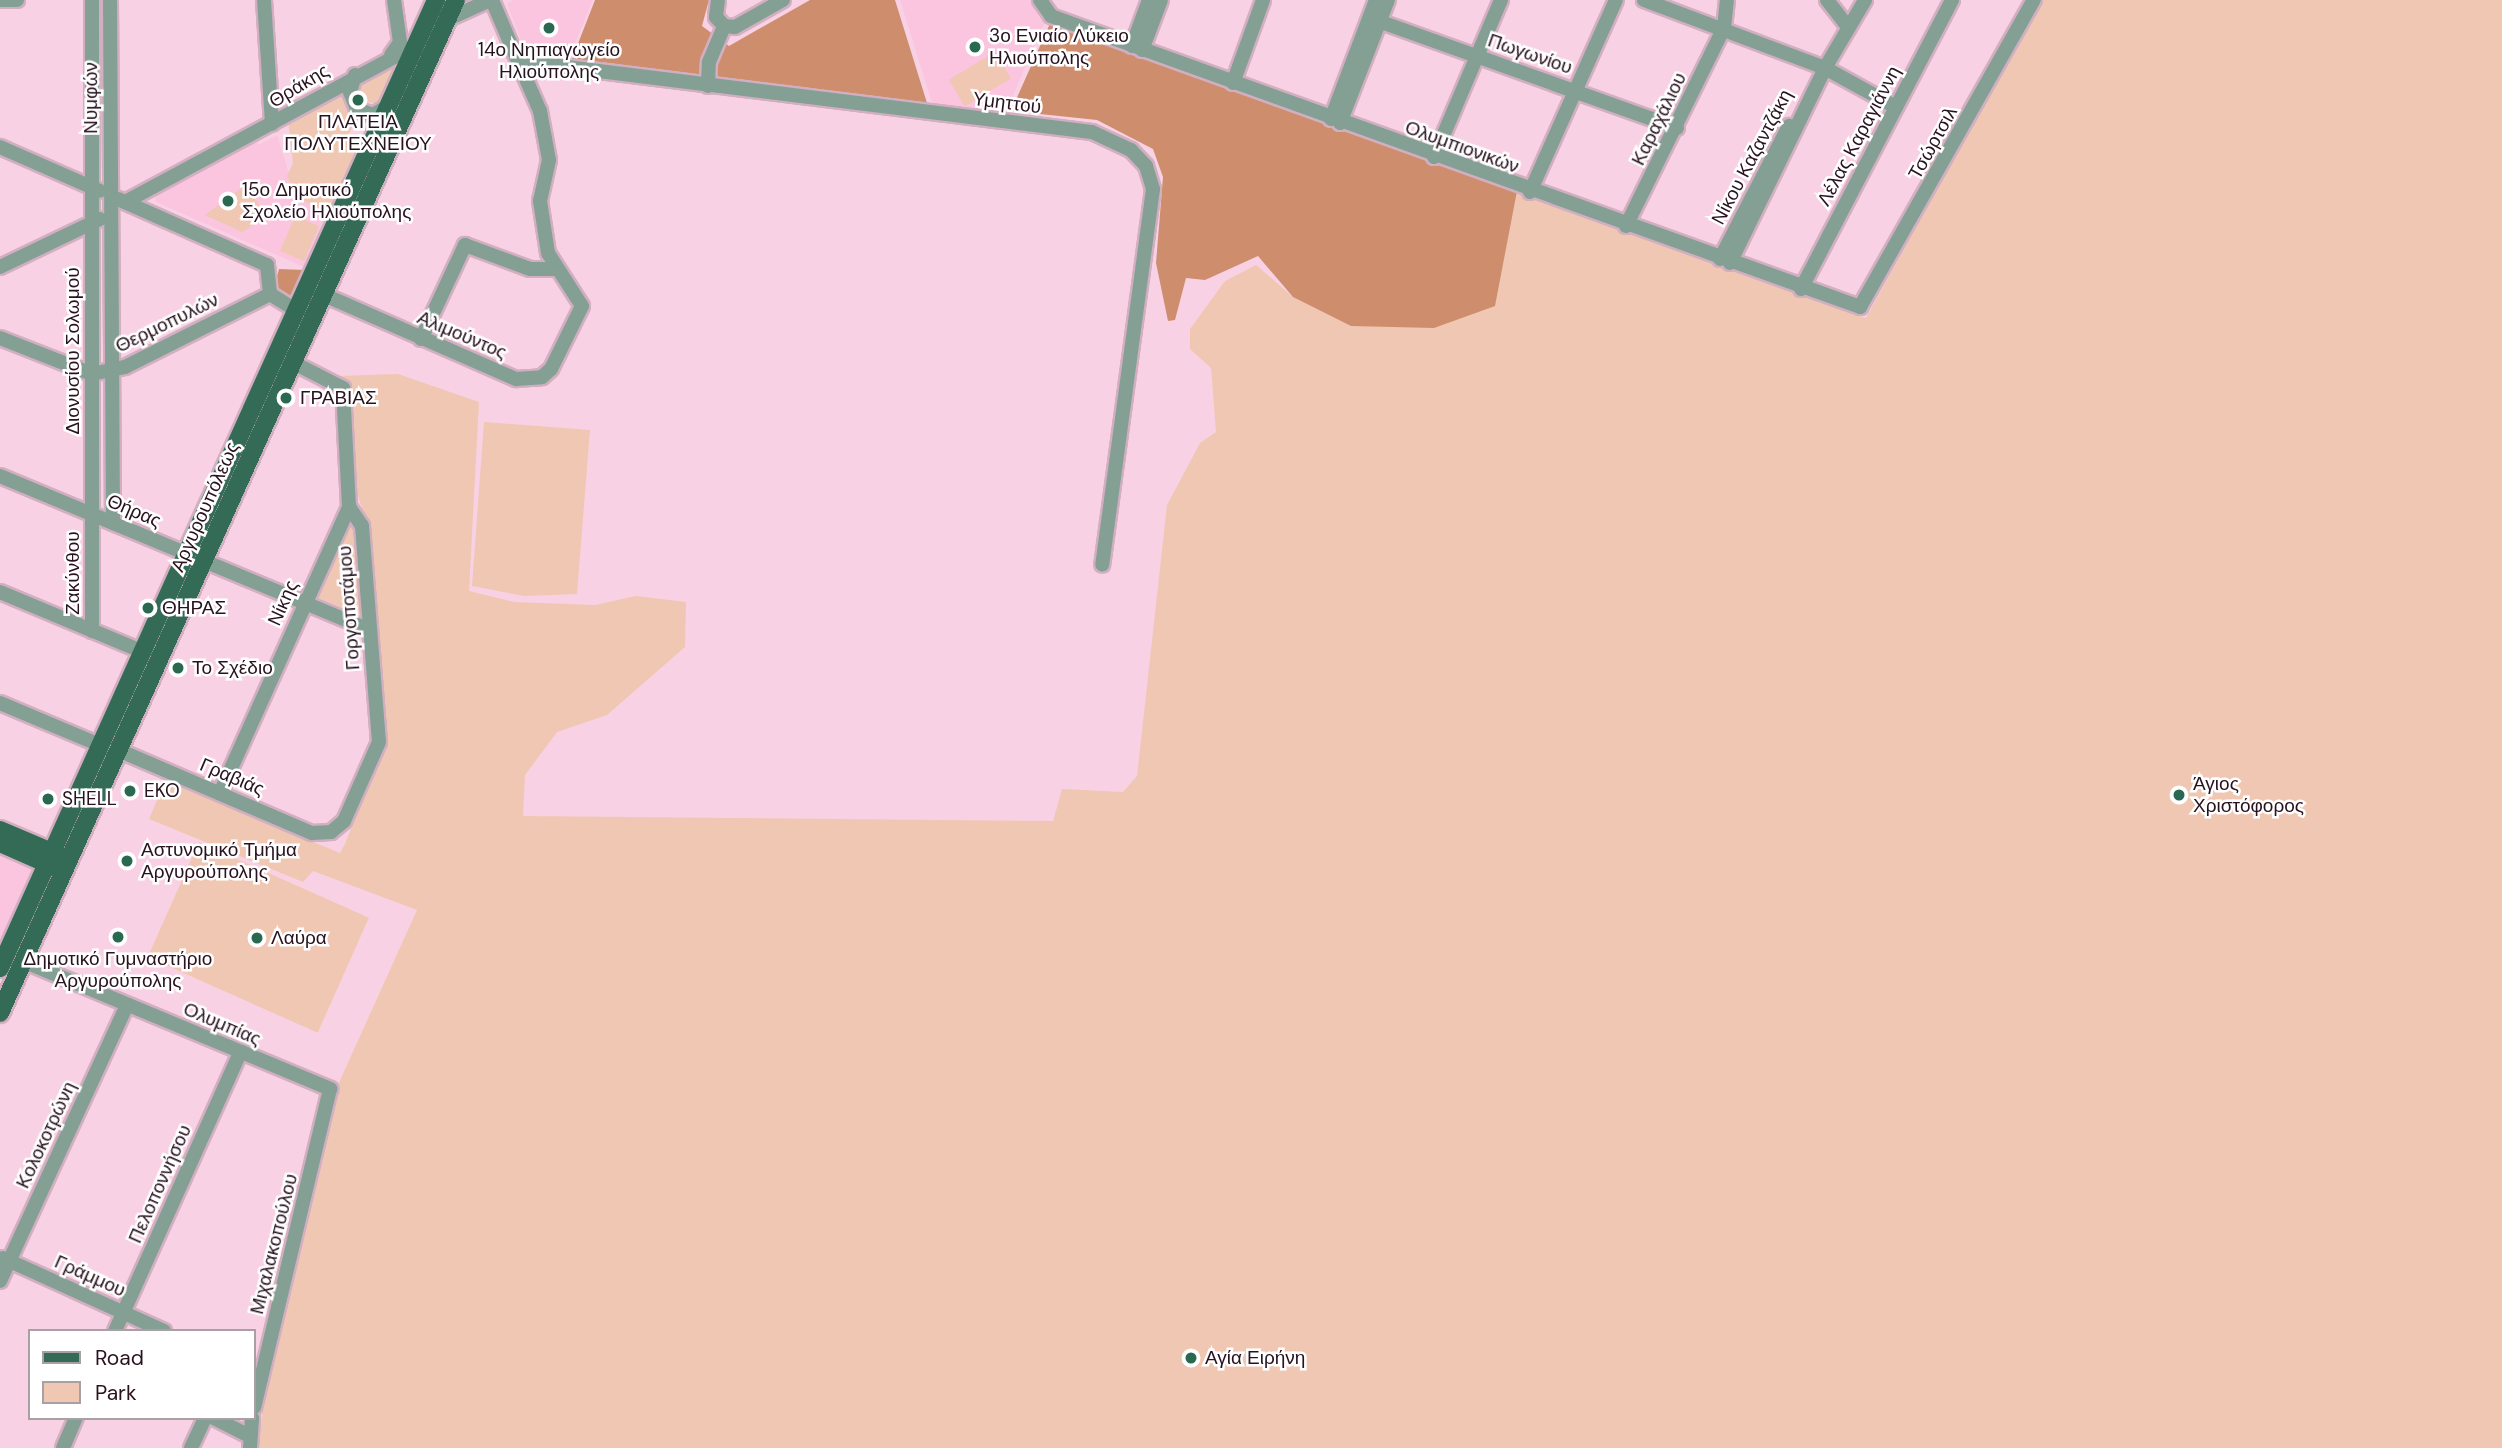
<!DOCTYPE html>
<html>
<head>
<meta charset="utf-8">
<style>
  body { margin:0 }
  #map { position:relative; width:2502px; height:1448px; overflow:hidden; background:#f8d2e4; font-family:"DM Sans",sans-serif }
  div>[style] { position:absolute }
  .built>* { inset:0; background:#fbc4df }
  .green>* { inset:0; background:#f0c7b2; transform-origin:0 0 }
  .forest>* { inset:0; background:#ce8e6e }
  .roads { filter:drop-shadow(2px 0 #d2afc0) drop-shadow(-2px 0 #d2afc0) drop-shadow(0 2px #d2afc0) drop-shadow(0 -2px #d2afc0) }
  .minor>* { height:14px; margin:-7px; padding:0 7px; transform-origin:7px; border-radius:7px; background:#84a094 }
  .major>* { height:18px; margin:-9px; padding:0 9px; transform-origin:9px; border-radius:9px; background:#346b57 }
  .dots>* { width:19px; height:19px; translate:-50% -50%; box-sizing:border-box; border:4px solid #fff; border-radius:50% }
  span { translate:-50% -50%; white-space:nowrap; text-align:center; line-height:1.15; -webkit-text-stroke:5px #fff; paint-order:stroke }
  .poi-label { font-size:19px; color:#27121e }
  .left { translate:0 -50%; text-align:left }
  .street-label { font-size:19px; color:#27121e }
  .legend { position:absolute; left:28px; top:1329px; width:228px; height:91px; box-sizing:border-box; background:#fff; border:2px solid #a9a0a5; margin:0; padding:9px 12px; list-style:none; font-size:21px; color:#27121e }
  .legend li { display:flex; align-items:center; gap:14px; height:35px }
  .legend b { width:35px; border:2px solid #a9a0a5 }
</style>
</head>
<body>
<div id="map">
  <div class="built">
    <div style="clip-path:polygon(513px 0,593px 0,569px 58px,526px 53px,507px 4px)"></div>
    <div style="clip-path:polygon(900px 0,1029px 0,1044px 24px,1005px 114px,932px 103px)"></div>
    <div style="clip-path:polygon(277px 135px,297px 199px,327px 211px,304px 267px,156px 202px,154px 194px,255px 139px,259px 145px)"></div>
    <div style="clip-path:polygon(0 854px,34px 868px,2px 938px,0 938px)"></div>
  </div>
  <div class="green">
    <div style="clip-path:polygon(2041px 0,2502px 0,2502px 1448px,258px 1448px,267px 1376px,337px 1087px,417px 910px,313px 871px,303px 882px,149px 819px,165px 781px,340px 853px,345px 844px,386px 739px,366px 521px,354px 483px,350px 387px,337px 376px,398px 374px,479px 402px,469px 591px,514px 602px,595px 605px,636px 596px,686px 602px,685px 647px,607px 715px,557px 732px,525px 775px,523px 816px,1053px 821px,1062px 789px,1123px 792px,1137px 776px,1167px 505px,1200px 443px,1216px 432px,1211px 368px,1190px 349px,1190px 329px,1225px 281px,1256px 265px,1293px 297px,1505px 232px,1517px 191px,1866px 318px)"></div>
    <div style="left:995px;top:52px;width:31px;height:54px;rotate:59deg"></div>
    <div style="clip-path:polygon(396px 66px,379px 104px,361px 101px,360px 81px)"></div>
    <div style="clip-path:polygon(341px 93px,357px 116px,348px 136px,361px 142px,330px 212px,297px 199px,287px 176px,293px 163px,288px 120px)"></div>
    <div style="clip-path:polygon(247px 184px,266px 217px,242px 232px,205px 215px)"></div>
    <div style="left:295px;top:216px;width:26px;height:38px;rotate:23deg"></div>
    <div style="clip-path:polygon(484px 422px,590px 430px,577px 594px,524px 596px,472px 586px)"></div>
    <div style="clip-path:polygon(345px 522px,355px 524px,366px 618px,314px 596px)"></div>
    <div style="left:199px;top:842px;width:186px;height:126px;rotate:24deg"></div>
  </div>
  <div class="forest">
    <div style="clip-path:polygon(595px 0,709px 0,702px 26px,729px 46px,810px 0,895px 0,927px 103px,572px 59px)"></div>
    <div style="clip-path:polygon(1052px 19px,1517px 191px,1495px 306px,1434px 328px,1351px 326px,1293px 297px,1258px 256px,1205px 280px,1186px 278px,1175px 320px,1168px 321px,1156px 263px,1163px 177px,1153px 149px,1097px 120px,1011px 111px)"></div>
    <div style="clip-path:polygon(279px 269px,305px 270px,292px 298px,274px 287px)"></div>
  </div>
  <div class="roads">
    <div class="minor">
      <div style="left:0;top:0;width:17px"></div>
      <div style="left:92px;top:0;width:631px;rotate:90deg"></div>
      <div style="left:110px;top:0;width:523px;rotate:89.67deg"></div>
      <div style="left:264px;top:0;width:124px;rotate:86.3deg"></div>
      <div style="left:492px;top:0;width:66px;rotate:66.9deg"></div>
      <div style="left:518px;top:61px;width:578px;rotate:7.05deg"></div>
      <div style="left:1092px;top:132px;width:43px;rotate:24.8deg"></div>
      <div style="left:1131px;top:150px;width:22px;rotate:47deg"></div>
      <div style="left:1146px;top:166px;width:24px;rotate:73deg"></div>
      <div style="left:1153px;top:189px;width:379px;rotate:97.7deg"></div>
      <div style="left:718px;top:0;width:17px;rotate:97deg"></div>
      <div style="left:716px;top:17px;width:12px;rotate:48deg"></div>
      <div style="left:1040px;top:0;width:19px;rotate:55deg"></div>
      <div style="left:1051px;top:16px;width:860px;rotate:19.78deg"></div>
      <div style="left:1860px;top:307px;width:353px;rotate:-60.5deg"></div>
      <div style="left:1644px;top:0;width:193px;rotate:20.6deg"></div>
      <div style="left:1825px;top:68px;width:81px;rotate:28.8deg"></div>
      <div style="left:1827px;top:0;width:33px;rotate:52deg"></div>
      <div style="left:1370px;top:18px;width:326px;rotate:19.7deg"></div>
      <div style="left:444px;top:21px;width:51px;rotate:-24.5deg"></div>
      <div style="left:724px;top:26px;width:11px;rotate:5deg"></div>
      <div style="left:735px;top:27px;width:55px;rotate:-29.4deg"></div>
      <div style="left:1132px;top:46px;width:49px;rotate:-69.7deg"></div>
      <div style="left:1142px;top:50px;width:53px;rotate:-69.2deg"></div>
      <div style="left:391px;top:55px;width:16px;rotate:-55deg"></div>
      <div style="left:400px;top:42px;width:42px;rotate:-98.1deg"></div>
      <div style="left:355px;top:75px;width:18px;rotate:106deg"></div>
      <div style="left:350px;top:92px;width:18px;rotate:68deg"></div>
      <div style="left:357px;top:109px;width:17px;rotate:21deg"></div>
      <div style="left:373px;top:115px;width:17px;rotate:-31deg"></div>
      <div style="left:1233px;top:83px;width:88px;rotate:-70.1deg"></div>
      <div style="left:708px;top:86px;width:24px;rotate:-88deg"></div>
      <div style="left:709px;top:62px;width:39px;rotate:-67deg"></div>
      <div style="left:1331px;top:119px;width:127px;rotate:-69.3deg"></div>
      <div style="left:1340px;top:123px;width:132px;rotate:-68.7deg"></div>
      <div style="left:0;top:147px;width:109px;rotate:23.7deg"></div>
      <div style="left:1434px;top:157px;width:171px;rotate:-66.9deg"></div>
      <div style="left:1530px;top:192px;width:210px;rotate:-65.9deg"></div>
      <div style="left:118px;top:199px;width:163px;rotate:23.9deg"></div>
      <div style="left:267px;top:265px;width:29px;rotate:84deg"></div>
      <div style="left:270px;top:294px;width:31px;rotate:32deg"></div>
      <div style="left:125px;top:202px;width:333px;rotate:-28.3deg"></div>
      <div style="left:1626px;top:226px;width:221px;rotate:-63.7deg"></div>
      <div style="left:1724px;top:28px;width:28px;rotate:-84deg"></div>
      <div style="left:1720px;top:259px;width:150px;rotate:-62.6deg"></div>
      <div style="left:1730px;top:263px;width:217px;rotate:-64deg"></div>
      <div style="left:1825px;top:68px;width:79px;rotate:-59.5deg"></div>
      <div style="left:0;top:267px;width:111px;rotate:-25.6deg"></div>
      <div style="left:1801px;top:289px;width:326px;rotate:-62.4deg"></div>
      <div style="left:322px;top:294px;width:212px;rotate:23.7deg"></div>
      <div style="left:516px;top:379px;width:26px;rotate:-4deg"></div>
      <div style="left:542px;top:377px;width:12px;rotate:-42deg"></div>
      <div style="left:551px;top:369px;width:70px;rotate:-63.8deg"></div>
      <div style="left:582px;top:306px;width:63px;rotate:-122.7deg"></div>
      <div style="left:548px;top:253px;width:53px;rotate:-98.7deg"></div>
      <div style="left:540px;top:201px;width:42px;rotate:-77.6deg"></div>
      <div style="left:549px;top:160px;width:50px;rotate:-100.4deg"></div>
      <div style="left:540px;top:111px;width:55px;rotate:-113.7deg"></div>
      <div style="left:0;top:338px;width:99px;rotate:21.4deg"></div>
      <div style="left:92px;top:374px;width:34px;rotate:-12deg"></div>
      <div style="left:125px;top:367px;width:162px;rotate:-26.7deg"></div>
      <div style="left:421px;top:339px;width:104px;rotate:-64.9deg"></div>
      <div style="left:465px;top:245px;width:69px;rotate:20.3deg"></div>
      <div style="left:530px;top:269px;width:26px"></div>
      <div style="left:0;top:476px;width:401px;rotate:22.6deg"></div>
      <div style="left:0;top:592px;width:153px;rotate:22.7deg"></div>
      <div style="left:0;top:703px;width:108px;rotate:22.8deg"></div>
      <div style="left:118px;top:750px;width:211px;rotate:23.2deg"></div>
      <div style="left:312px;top:833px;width:19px;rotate:-3deg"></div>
      <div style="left:331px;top:832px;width:17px;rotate:-40deg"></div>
      <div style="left:344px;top:821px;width:86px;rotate:-66.1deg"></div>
      <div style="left:379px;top:742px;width:217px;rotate:-94.5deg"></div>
      <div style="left:362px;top:526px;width:23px;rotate:-124deg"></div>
      <div style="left:349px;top:507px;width:119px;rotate:-92.9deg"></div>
      <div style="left:343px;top:388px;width:57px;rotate:-153deg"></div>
      <div style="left:220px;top:793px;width:314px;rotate:-65.7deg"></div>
      <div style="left:23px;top:961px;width:333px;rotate:22.6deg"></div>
      <div style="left:330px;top:1089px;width:327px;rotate:103.4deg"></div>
      <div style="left:3px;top:1258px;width:177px;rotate:24.4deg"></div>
      <div style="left:0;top:1281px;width:304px;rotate:-65.3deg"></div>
      <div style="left:115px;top:1331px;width:305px;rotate:-65.8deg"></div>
      <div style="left:214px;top:1418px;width:39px;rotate:27deg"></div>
      <div style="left:63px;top:1448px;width:33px;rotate:-67deg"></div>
      <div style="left:191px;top:1448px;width:33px;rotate:-65deg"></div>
      <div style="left:250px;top:1448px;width:30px;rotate:-86deg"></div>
    </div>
    <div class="major">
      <div style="left:0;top:830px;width:66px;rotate:23.1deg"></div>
      <div style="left:0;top:843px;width:62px;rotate:23.7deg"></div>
      <div style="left:0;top:968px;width:1062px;rotate:-65.75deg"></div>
      <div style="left:0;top:1013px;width:1111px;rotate:-65.77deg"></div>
    </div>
  </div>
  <div class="dots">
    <div style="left:549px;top:28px;background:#2b6852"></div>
    <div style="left:975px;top:47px;background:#2b6852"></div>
    <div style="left:358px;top:100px;background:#2b6852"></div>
    <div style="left:228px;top:201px;background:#2b6852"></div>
    <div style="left:286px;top:398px;background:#2b6852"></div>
    <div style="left:148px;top:608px;background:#2b6852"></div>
    <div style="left:178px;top:668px;background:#2b6852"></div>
    <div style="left:130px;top:791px;background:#2b6852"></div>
    <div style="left:2179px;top:795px;background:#2b6852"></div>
    <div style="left:48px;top:799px;background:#2b6852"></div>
    <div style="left:127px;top:861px;background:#2b6852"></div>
    <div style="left:118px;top:937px;background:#2b6852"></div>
    <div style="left:257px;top:938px;background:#2b6852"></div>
    <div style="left:1191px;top:1358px;background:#2b6852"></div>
  </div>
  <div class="poi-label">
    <span class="left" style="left:989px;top:47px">3ο Ενιαίο Λύκειο<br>Ηλιούπολης</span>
    <span style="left:549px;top:61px">14ο Νηπιαγωγείο<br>Ηλιούπολης</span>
    <span style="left:358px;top:133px">ΠΛΑΤΕΙΑ<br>ΠΟΛΥΤΕΧΝΕΙΟΥ</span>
    <span class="left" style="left:242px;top:201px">15ο Δημοτικό<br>Σχολείο Ηλιούπολης</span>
    <span class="left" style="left:300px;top:398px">ΓΡΑΒΙΑΣ</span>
    <span class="left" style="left:162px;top:608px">ΘΗΡΑΣ</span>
    <span class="left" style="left:192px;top:668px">Το Σχέδιο</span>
    <span class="left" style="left:2193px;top:795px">Άγιος<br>Χριστόφορος</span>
    <span class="left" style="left:144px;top:791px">EKO</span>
    <span class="left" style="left:62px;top:799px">SHELL</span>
    <span class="left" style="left:141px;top:861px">Αστυνομικό Τμήμα<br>Αργυρούπολης</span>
    <span class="left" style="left:271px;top:938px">Λαύρα</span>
    <span style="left:118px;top:970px">Δημοτικό Γυμναστήριο<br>Αργυρούπολης</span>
    <span class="left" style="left:1205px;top:1358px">Αγία Ειρήνη</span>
  </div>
  <div class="street-label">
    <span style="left:1530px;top:54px;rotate:19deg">Πωγωνίου</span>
    <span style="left:299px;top:86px;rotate:-31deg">Θράκης</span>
    <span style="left:91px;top:98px;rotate:-90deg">Νυμφών</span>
    <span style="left:1007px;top:103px;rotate:7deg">Υμηττού</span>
    <span style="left:1659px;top:119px;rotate:-64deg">Καραχάλιου</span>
    <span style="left:1859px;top:136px;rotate:-62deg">Λέλας Καραγιάννη</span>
    <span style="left:1933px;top:143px;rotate:-61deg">Τσώρτσιλ</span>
    <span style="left:1462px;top:147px;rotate:20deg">Ολυμπιονικών</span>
    <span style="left:1752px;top:157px;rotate:-62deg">Νίκου Καζαντζάκη</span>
    <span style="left:167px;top:323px;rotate:-26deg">Θερμοπυλών</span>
    <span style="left:462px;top:335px;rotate:23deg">Αλιμούντος</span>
    <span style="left:73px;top:351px;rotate:-90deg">Διονυσίου Σολωμού</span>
    <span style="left:205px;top:507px;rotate:-66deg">Αργυρουπόλεως</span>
    <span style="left:134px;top:511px;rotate:23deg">Θήρας</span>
    <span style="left:73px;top:573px;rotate:-90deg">Ζακύνθου</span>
    <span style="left:283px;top:603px;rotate:-66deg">Νίκης</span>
    <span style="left:349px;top:608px;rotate:-94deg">Γοργοποτάμου</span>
    <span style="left:232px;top:777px;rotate:23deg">Γραβιάς</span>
    <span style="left:222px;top:1024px;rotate:23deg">Ολυμπίας</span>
    <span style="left:46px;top:1135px;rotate:-65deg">Κολοκοτρώνη</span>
    <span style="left:160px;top:1184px;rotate:-66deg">Πελοποννήσου</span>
    <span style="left:274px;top:1244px;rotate:-76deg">Μιχαλακοπούλου</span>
    <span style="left:90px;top:1276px;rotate:24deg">Γράμμου</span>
  </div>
  <ul class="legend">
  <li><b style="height:9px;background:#346b57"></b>Road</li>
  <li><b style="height:19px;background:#f0c7b2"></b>Park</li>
  </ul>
</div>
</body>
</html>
